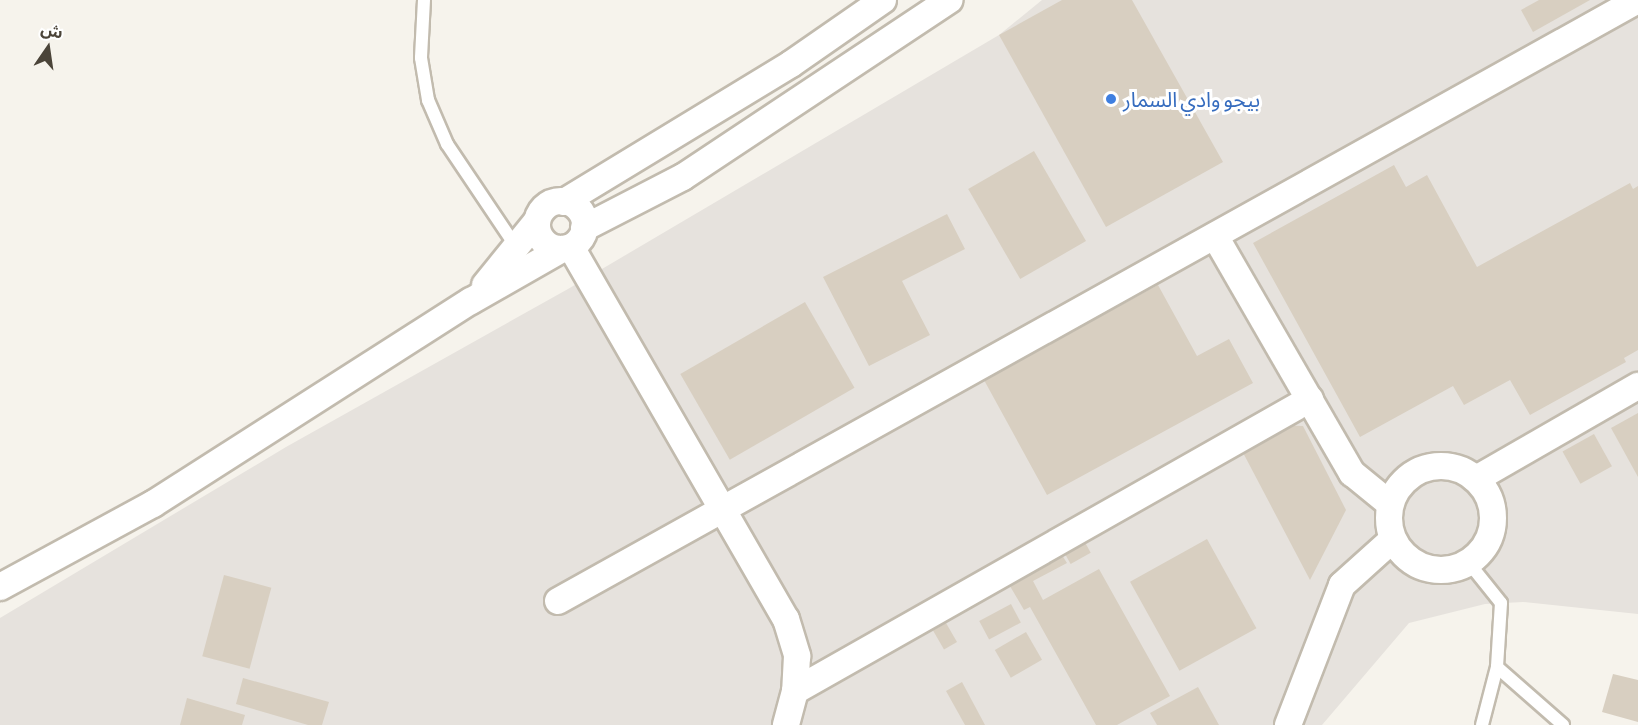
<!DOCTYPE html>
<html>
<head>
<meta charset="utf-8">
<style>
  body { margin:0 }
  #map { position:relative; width:1638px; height:725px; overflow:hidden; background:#f6f3ec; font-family:"Asap Condensed","Noto Sans Arabic",sans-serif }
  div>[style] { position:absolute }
  .industrial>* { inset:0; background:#e6e2dd }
  .building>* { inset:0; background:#d8cfc1; transform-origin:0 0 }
  .roads { filter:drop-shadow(2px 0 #c2bbae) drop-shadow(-2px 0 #c2bbae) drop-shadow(0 2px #c2bbae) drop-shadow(0 -2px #c2bbae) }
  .service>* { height:12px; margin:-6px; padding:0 6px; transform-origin:6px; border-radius:6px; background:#fff }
  .minor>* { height:26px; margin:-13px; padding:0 13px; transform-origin:13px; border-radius:13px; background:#fff }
  .minor>.ring { margin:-13px; padding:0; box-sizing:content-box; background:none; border:26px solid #fff; border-radius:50% }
  .dots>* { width:16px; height:16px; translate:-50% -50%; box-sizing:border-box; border:3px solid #fff; border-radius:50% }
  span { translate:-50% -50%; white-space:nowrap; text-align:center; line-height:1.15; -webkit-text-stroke:6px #fff; paint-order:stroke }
  .shop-label { font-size:21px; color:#366cbe }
  .left { translate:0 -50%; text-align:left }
  .north { position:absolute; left:18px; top:18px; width:60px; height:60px; -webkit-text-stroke:4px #fff; paint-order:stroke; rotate:13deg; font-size:16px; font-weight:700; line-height:24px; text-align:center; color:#4b4439 }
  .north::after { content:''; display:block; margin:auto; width:21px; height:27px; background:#4b4439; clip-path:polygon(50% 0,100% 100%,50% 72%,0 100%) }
</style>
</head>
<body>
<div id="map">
  <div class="industrial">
    <div style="clip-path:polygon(1042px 0,1638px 0,1638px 614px,1523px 602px,1485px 604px,1409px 623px,1322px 725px,0 725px,0 618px,286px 447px,568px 289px,999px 35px)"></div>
  </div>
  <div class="building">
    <div style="clip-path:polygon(1062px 0,1132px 0,1223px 162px,1106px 227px,999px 35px)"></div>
    <div style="clip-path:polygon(1539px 0,1590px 0,1533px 32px,1521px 10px)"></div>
    <div style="left:1034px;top:151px;width:104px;height:76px;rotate:60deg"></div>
    <div style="clip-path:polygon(1394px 165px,1406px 187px,1427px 175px,1477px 267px,1630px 183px,1633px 189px,1638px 186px,1638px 350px,1624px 358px,1626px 362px,1530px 415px,1510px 380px,1464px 405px,1453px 386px,1360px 437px,1253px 243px)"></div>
    <div style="clip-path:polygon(947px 214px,965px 249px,902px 281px,930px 335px,869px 366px,823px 277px)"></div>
    <div style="clip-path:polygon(1158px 285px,1197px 356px,1229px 339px,1253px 383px,1047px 495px,984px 380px)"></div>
    <div style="left:805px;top:302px;width:99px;height:144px;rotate:60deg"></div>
    <div style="clip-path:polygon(1638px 413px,1638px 477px,1611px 428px)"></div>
    <div style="clip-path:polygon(1275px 425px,1303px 426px,1346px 510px,1310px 580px,1240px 447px)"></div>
    <div style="left:1594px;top:434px;width:37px;height:36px;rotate:61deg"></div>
    <div style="left:1082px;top:537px;width:18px;height:23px;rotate:61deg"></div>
    <div style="left:1207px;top:539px;width:102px;height:88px;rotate:61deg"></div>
    <div style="clip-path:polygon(1060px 552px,1067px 563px,1033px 581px,1043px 600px,1099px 569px,1170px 696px,1117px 725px,1096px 725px,1030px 607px,1024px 610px,1007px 581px)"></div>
    <div style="left:224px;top:575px;width:49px;height:84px;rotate:15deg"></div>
    <div style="left:1011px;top:604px;width:21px;height:36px;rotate:62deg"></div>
    <div style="left:946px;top:623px;width:22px;height:15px;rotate:60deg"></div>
    <div style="left:1026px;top:632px;width:32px;height:36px;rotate:60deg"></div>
    <div style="clip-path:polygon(1613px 674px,1638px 680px,1638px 722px,1602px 712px)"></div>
    <div style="clip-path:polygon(243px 678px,329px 702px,322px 725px,308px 725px,236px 704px)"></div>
    <div style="clip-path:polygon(962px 682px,985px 725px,965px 725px,946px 691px)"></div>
    <div style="clip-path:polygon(1198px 687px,1219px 725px,1157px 725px,1150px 713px)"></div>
    <div style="clip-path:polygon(187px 698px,245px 715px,242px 725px,180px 725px)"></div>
  </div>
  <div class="roads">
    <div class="service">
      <div style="left:424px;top:0;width:58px;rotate:93deg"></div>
      <div style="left:421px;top:58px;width:43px;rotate:80.5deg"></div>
      <div style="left:428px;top:100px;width:48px;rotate:66.6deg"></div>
      <div style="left:447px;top:144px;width:125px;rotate:56.1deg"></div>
      <div style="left:1469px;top:563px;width:51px;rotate:51.3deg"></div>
      <div style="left:1501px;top:603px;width:64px;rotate:93.6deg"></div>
      <div style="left:1497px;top:667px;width:60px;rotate:104.5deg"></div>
      <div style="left:1497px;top:667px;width:88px;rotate:41.3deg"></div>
    </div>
    <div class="minor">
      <div class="ring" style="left:537px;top:201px;width:22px;height:22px"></div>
      <div style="left:564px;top:202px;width:266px;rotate:-31.3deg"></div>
      <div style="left:791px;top:64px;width:112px;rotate:-34.8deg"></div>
      <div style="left:584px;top:228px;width:111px;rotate:-27.3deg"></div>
      <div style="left:683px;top:177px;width:320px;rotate:-33.6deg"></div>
      <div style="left:1215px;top:236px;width:274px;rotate:60deg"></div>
      <div style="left:1352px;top:473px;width:49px;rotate:39.2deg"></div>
      <div style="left:571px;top:247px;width:430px;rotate:60deg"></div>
      <div style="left:786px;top:619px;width:39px;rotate:73deg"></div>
      <div style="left:797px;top:656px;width:35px;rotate:93deg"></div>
      <div style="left:795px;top:691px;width:35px;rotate:105deg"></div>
      <div style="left:485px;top:285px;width:82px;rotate:-50.9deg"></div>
      <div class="ring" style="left:1389px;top:466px;width:78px;height:78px"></div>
      <div style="left:1476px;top:479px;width:187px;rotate:-29.9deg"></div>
      <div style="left:0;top:587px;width:174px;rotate:-28.5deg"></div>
      <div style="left:153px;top:504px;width:377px;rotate:-32.6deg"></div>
      <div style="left:471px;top:301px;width:105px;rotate:-29.7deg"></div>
      <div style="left:558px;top:601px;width:1236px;rotate:-29.1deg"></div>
      <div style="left:795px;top:691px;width:592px;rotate:-29.55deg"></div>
      <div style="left:1288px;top:725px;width:150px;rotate:-68.9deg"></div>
      <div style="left:1342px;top:585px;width:67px;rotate:-42deg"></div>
    </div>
  </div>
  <div class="dots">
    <div style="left:1111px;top:99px;background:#3f7fe0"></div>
  </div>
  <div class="shop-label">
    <span class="left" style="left:1123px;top:99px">بيجو وادي السمار</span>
  </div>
  <div class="north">ش</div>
</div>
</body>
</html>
